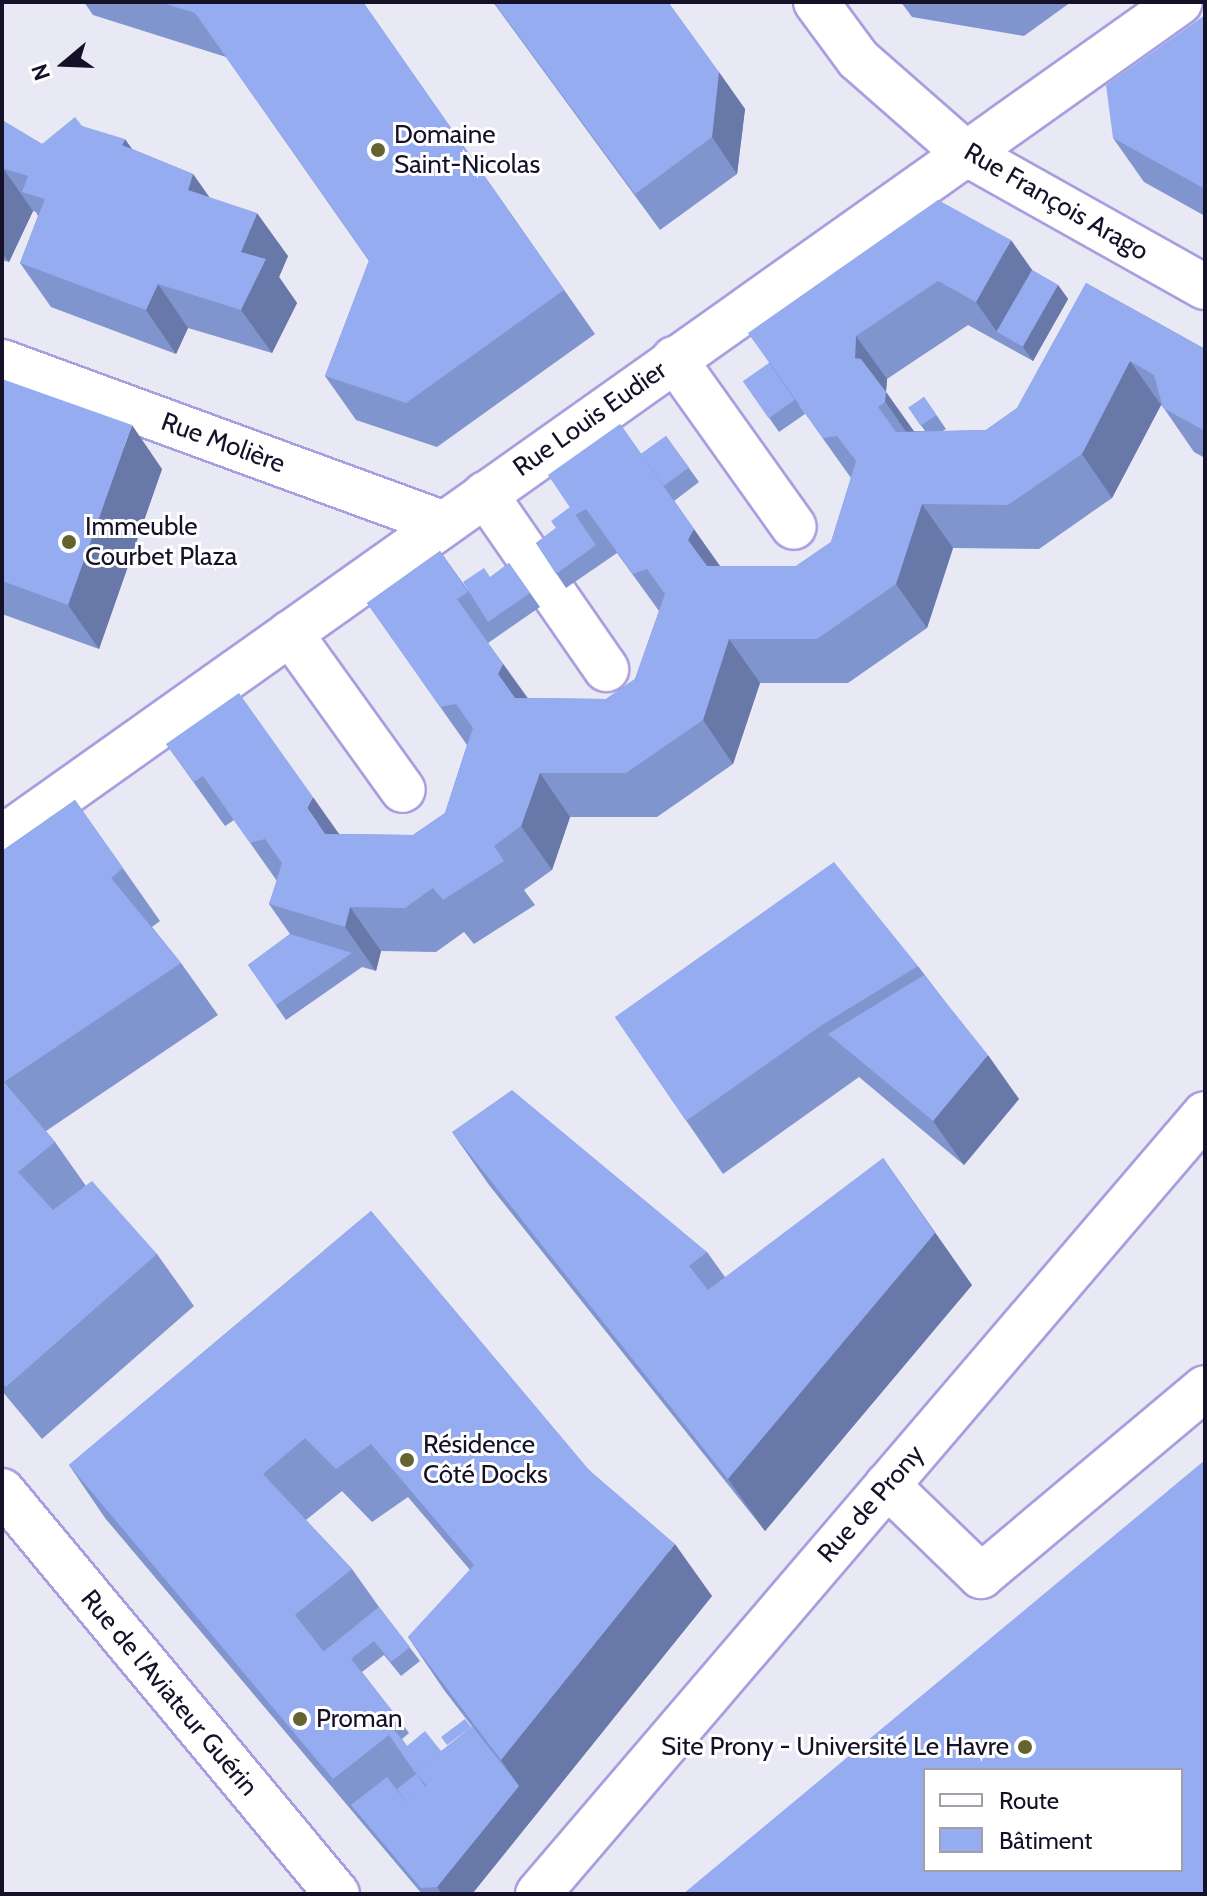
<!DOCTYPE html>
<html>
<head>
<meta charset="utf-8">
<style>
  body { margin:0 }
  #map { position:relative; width:1207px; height:1896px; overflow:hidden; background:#e9e8f5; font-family:Cabin,sans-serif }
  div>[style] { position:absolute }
  .roads { filter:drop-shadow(2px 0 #a79fdf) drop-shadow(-2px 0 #a79fdf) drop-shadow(0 2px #a79fdf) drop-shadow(0 -2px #a79fdf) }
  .minor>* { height:44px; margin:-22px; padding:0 22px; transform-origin:22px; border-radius:22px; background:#fff }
  .wall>* { inset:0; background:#8094ce }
  .shaded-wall>* { inset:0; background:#6878a8 }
  .building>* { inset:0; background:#95acf0; transform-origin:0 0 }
  .dots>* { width:22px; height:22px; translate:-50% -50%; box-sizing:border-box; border:4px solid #fff; border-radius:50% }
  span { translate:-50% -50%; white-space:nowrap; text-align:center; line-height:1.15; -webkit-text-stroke:6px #fff; paint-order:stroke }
  .poi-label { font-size:26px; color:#151128 }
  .left { translate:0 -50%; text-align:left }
  .right { translate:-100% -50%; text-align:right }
  .street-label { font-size:26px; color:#151128 }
  .frame { position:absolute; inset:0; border:4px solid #151128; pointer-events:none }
  .legend { position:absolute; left:923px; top:1768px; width:260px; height:104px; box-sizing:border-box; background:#fff; border:2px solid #a1a0a9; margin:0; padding:10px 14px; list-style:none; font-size:24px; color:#151128 }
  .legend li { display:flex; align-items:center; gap:16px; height:40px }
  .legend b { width:40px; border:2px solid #a1a0a9 }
  .north { position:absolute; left:24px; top:24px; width:80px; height:80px; -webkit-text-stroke:6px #fff; paint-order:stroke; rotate:251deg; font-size:22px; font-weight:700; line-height:32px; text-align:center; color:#151128 }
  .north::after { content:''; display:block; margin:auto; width:28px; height:36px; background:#151128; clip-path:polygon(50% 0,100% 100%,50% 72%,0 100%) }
</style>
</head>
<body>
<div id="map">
  <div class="roads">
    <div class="minor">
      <div style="left:816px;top:2px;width:71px;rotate:53.6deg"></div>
      <div style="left:858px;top:59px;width:141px;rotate:41.3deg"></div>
      <div style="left:964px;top:152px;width:276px;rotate:29.3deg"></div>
      <div style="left:674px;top:359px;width:206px;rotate:54.5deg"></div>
      <div style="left:2px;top:362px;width:469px;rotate:20.1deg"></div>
      <div style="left:485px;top:494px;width:213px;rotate:55.3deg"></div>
      <div style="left:290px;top:633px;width:193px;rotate:54.3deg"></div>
      <div style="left:2px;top:838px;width:1444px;rotate:-35.36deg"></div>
      <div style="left:887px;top:1485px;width:131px;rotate:44.1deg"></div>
      <div style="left:981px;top:1576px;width:292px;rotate:-40deg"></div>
      <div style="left:2px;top:1491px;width:524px;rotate:50.26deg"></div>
      <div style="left:538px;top:1894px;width:1026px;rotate:-49.47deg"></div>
    </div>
  </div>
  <div class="wall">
    <div style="clip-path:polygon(84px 2px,363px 2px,595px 334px,437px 447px,356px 420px,325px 376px,369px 261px,226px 57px,93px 15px)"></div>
    <div style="clip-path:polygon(493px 2px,668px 2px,745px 109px,737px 174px,660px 230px)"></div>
    <div style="clip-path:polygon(901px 2px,1071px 2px,1024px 36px,912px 17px)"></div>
    <div style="clip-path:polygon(1205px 15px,1205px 216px,1144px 182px,1113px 138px)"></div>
    <div style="clip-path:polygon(2px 120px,42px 144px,82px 126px,132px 149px,193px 174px,209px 197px,288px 256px,279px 277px,297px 303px,272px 353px,188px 328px,176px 354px,51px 307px,20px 263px,38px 216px,36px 212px,33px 211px,9px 262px,2px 260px)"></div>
    <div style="clip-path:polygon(938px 200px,1032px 270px,1058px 285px,1068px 299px,1033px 361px,968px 325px,887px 379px,886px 392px,914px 431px,925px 431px,909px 408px,924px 397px,946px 429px,943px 431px,986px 430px,1017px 408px,1086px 283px,1205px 349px,1205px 458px,1194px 452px,1163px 407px,1161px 405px,1112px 498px,1039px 549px,953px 548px,927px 628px,848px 683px,760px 683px,733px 764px,657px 817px,570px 817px,552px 870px,524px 890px,535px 905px,474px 944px,464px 932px,436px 952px,381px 951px,376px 971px,362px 967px,286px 1020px,248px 965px,290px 934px,269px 904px,277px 881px,234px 820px,225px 826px,166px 744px,340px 834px,413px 835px,445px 813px,467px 745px,367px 603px,440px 551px,470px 593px,509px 563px,540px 607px,488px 643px,528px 698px,606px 699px,635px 679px,659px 611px,617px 553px,566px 588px,536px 543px,556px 528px,641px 454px,666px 436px,699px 482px,674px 501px,719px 566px,796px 566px,831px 542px,851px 478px,797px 402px,805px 414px,779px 432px,756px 399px,769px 363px)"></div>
    <div style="clip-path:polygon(2px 379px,162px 469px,99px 649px,2px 614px)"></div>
    <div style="clip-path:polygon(75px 800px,160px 921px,152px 927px,181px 963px,218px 1015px,46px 1131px,55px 1142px,86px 1186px,157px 1254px,194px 1306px,42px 1439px,2px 1391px,2px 851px)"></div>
    <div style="clip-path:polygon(918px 966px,1019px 1099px,964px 1165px,859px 1077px,723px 1174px,615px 1017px)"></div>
    <div style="clip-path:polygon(452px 1132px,707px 1252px,725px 1277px,972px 1285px,765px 1531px,489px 1185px)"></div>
    <div style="clip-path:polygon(evenodd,371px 1211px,588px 1469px,712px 1596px,472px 1894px,422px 1894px,105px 1518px,69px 1465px,371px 1211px,342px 1491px,372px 1522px,408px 1497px,470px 1570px,408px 1637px,444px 1690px,477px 1733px,441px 1751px,407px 1746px,402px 1739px,409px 1733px,362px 1672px,384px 1655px,401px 1676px,420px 1661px,379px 1607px,352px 1569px,306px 1520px,342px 1491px)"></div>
  </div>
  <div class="shaded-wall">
    <div style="clip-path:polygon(719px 72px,745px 109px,737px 174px,712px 137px)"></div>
    <div style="clip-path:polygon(125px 139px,156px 183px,122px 145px)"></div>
    <div style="clip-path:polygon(2px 167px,33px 211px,9px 262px,2px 253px)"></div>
    <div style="clip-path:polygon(193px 174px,224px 218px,188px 190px)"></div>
    <div style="clip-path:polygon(257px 213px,288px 256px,279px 277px,297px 303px,272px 353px,241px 310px,241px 252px)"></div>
    <div style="clip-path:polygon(1011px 240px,1042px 284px,997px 332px,976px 302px)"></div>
    <div style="clip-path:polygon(158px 284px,188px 328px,176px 354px,146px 310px)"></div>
    <div style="clip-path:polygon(1058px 285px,1068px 299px,1033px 361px,1023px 347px)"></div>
    <div style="clip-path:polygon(856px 336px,887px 379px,886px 392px,917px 436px,916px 446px,855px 358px)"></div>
    <div style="clip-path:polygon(1130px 361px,1161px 405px,1112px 498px,1082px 454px)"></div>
    <div style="clip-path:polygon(620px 424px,725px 573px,719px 584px,688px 540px)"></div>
    <div style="clip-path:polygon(132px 425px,162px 469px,99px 649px,68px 605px)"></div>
    <div style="clip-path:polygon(922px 504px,953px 548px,927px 628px,896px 584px)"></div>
    <div style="clip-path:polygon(729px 639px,760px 683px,733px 764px,703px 720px)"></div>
    <div style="clip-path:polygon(503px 664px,534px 708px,529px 718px,498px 674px)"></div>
    <div style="clip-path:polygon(540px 773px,570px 817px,552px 870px,521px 826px)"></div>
    <div style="clip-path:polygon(313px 797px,344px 841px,338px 852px,307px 808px)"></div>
    <div style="clip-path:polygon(350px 907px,381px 951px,376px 971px,345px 927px)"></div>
    <div style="clip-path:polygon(988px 1055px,1019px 1099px,964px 1165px,933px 1121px)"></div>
    <div style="clip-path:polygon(883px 1158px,972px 1285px,765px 1531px,728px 1479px)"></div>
    <div style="clip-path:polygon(675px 1544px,712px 1596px,472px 1894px,442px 1894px,437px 1887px,519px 1786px,501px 1760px)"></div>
  </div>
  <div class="building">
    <div style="clip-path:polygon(160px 2px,363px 2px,564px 290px,406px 403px,325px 376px,369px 260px,195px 13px)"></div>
    <div style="clip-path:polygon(494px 2px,668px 2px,719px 72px,712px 137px,635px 194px)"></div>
    <div style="clip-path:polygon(1205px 15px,1205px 189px,1113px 138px,1106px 85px)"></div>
    <div style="clip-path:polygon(75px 117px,82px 126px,125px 139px,122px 145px,193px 174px,188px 190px,257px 213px,241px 252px,266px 259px,241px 310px,158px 284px,146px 310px,20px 263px,45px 199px,22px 192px,28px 176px,2px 168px,2px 120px,42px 144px)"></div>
    <div style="clip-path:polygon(938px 200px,1011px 240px,976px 302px,938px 281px,856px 336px,855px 358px,861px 359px,886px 392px,885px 402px,878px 407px,896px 432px,986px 430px,1017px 408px,1086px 283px,1205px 349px,1205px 431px,1163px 408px,1154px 375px,1130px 361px,1082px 454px,1008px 505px,922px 504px,896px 584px,817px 639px,729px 639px,703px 720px,626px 773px,540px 773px,521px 826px,494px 846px,504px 861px,443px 900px,433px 888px,405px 908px,350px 907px,345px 927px,269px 904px,282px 863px,265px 839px,250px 843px,203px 776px,194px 782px,166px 744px,239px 693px,313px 797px,307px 808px,325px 834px,413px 835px,445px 813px,473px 728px,456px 704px,440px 707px,367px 603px,440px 551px,468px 592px,457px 599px,503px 664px,498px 674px,515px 698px,606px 699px,635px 679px,665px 594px,647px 569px,633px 574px,586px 509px,575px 515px,548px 475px,620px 424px,694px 529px,688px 540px,707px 566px,796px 566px,831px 542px,856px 461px,837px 436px,823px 438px,748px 333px)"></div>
    <div style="left:1032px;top:270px;width:30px;height:71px;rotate:30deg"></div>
    <div style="left:769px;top:363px;width:45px;height:32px;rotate:55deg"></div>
    <div style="clip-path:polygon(2px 379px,132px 425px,68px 605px,2px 581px)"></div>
    <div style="left:924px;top:397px;width:22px;height:19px;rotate:56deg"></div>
    <div style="left:666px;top:436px;width:39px;height:31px;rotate:54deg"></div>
    <div style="clip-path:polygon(570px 507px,596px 545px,556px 574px,536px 543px,556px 528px,551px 521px)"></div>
    <div style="clip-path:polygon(509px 563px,530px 593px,488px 622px,463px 582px,484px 568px,490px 577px)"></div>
    <div style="clip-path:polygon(75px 800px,123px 868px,111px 878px,181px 963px,4px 1082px,55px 1142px,18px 1172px,53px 1210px,92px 1181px,157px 1254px,6px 1387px,2px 1383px,2px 851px)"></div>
    <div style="clip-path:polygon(834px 862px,918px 966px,822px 1025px,686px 1121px,615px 1017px)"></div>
    <div style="clip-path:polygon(290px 934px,352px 953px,276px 1005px,248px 965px)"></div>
    <div style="clip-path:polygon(924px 975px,988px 1055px,933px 1121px,828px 1034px)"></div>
    <div style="clip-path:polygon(512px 1090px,707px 1252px,689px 1266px,708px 1290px,883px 1158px,935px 1233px,728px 1479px,452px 1132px)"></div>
    <div style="clip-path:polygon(371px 1211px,588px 1469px,675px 1544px,501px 1760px,408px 1637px,474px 1565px,371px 1444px,336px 1469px,305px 1438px,263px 1474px,352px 1569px,295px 1615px,389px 1735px,333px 1779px,69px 1465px)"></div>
    <div style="clip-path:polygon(evenodd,1205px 1460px,1205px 1894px,683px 1894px,1205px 1460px,925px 1770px,1181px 1770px,1181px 1870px,925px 1870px,925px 1770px)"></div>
    <div style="clip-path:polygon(379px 1607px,410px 1647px,391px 1662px,374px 1641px,351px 1659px,399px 1719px,391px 1726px,407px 1746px,425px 1731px,441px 1751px,415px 1772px,426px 1787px,407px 1803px,397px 1789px,416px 1774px,389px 1735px,323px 1652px)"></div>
    <div style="left:465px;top:1719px;width:10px;height:30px;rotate:53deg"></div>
    <div style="clip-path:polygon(472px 1726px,519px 1786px,437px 1887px,421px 1888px,351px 1805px,387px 1777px,407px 1803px,427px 1786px,415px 1772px)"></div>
  </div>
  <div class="dots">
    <div style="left:378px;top:150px;background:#636431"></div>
    <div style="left:69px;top:542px;background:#636431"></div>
    <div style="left:407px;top:1460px;background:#636431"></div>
    <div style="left:300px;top:1719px;background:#636431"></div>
    <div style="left:1025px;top:1747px;background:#636431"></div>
  </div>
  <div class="poi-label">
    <span class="left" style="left:394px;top:150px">Domaine<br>Saint-Nicolas</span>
    <span class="left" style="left:85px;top:542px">Immeuble<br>Courbet Plaza</span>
    <span class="left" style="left:423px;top:1460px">Résidence<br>Côté Docks</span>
    <span class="left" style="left:316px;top:1719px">Proman</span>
    <span class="right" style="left:1009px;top:1747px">Site Prony - Université Le Havre</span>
  </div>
  <div class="street-label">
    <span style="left:1056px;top:202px;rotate:30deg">Rue François Arago</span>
    <span style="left:590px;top:419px;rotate:-35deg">Rue Louis Eudier</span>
    <span style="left:223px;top:443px;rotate:20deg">Rue Molière</span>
    <span style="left:871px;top:1504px;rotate:-49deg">Rue de Prony</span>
    <span style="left:169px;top:1693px;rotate:50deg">Rue de l'Aviateur Guérin</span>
  </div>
  <div class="frame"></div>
  <ul class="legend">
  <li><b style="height:10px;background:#fff"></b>Route</li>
  <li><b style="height:22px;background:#95acf0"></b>Bâtiment</li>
  </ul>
  <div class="north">N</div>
</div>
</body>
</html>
